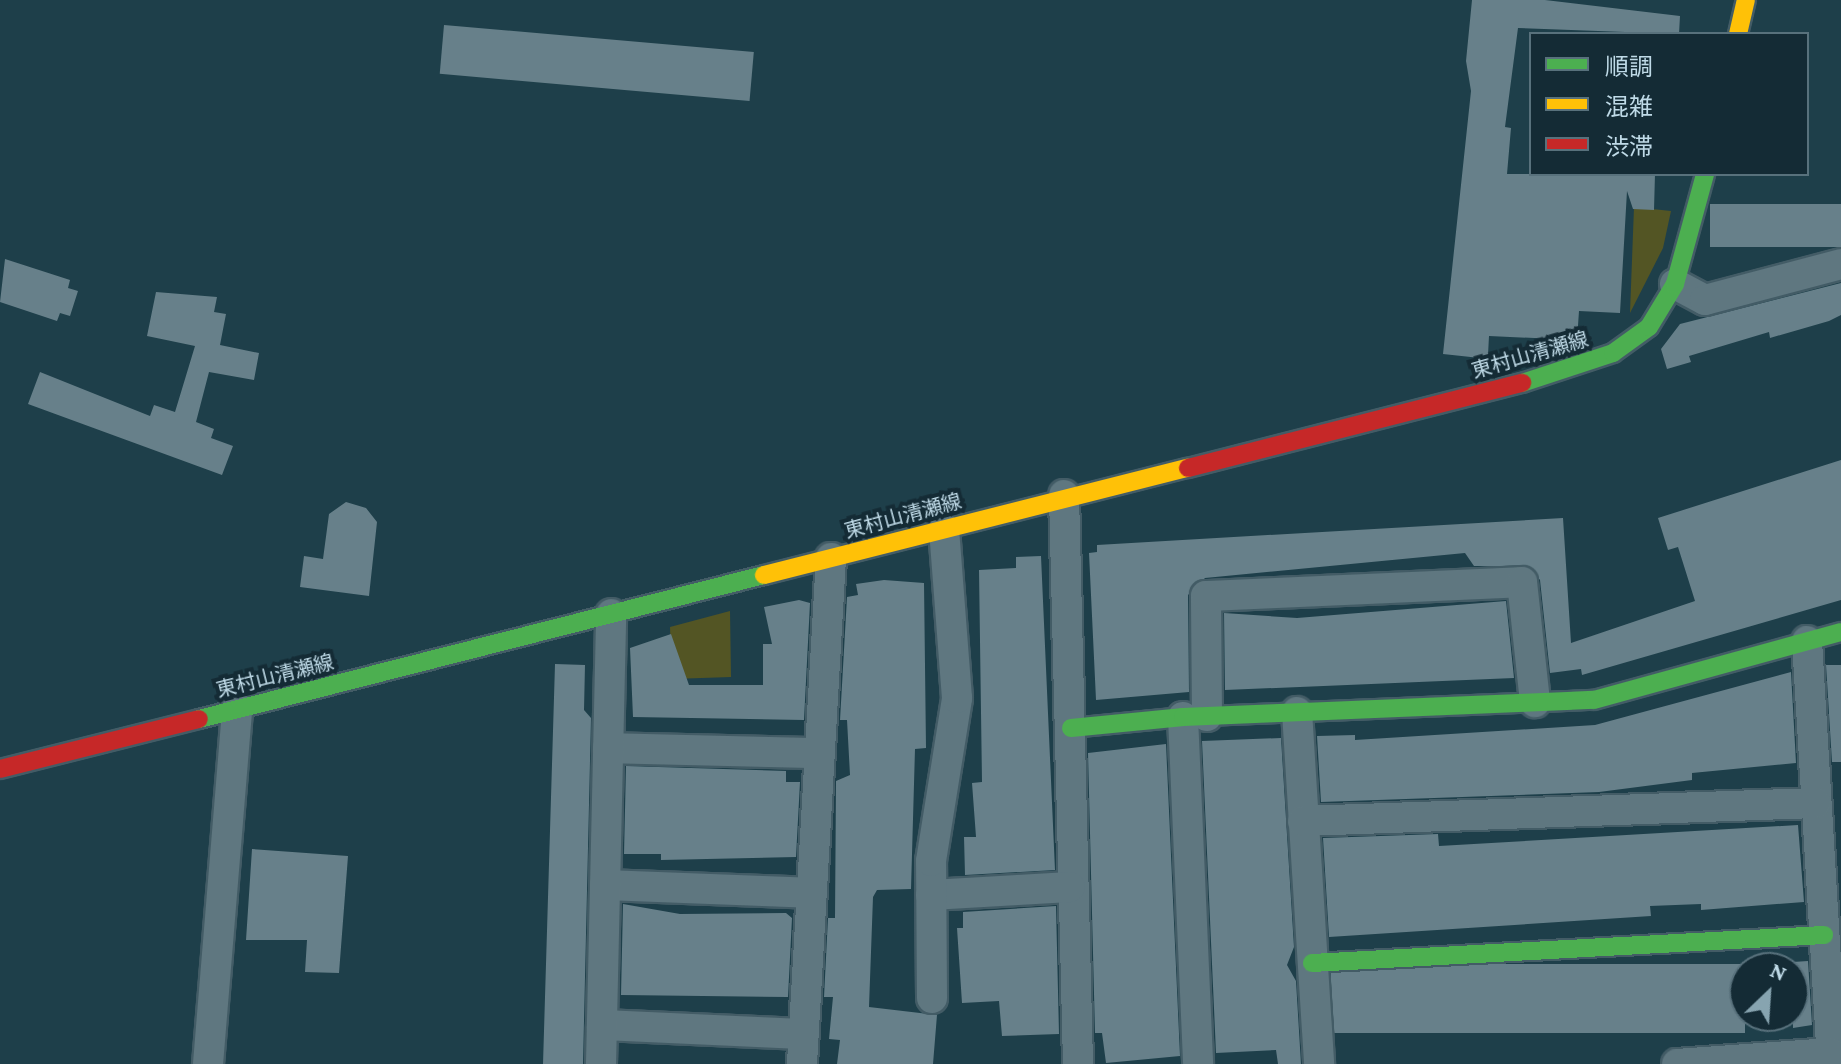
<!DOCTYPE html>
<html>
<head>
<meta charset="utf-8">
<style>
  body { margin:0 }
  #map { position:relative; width:1841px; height:1064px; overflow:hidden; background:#1e3f4a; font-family:"Crimson Pro","Noto Sans JP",serif }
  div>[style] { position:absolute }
  .green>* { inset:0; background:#535524 }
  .building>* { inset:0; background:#67808a; transform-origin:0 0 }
  .roads { filter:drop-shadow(2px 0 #435c66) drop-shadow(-2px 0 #435c66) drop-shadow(0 2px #435c66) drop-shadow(0 -2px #435c66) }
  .street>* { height:30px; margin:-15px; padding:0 15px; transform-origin:15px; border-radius:15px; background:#5f7780 }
  .fast>* { height:18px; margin:-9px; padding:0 9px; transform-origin:9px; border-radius:9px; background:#4caf50 }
  .slow>* { height:18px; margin:-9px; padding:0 9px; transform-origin:9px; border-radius:9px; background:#ffc107 }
  .jam>* { height:18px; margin:-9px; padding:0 9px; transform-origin:9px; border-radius:9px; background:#c62828 }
  span { translate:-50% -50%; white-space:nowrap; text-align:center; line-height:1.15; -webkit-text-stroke:8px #142b35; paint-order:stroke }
  .street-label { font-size:20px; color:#bfdae7 }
  .legend { position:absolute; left:1529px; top:32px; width:280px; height:144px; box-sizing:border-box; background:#142b35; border:2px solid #58717c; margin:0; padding:10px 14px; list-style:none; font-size:24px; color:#bfdae7 }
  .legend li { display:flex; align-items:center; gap:16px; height:40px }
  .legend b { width:40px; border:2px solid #58717c }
  .north { position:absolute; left:1729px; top:952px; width:80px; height:80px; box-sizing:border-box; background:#142b35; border:2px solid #58717c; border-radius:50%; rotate:25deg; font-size:22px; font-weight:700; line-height:32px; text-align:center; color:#bfdae7 }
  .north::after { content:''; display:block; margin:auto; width:28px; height:36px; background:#87a4b0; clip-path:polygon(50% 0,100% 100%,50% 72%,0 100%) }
</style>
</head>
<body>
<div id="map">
  <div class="green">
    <div style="clip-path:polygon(1634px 207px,1671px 211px,1663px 248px,1630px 313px)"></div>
    <div style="clip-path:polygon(730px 611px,731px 677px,672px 679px,670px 627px)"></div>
  </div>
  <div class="building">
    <div style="clip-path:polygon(1472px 0,1545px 0,1680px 16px,1679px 34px,1518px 28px,1505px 127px,1511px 128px,1507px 174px,1655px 174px,1654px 210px,1633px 209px,1627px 191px,1620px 313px,1579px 311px,1577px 340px,1489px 336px,1488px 355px,1480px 358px,1443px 354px,1471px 91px,1466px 61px)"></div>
    <div style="left:444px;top:25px;width:311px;height:49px;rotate:5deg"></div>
    <div style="left:1841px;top:204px;width:43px;height:131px;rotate:90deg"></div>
    <div style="clip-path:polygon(5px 259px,70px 280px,68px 288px,78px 291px,70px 316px,60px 313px,57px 321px,0 302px)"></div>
    <div style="clip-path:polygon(1841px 283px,1841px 315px,1829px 321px,1770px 338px,1769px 332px,1689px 356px,1691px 362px,1667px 369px,1661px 349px,1680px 324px)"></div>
    <div style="clip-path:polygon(156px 292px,217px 297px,214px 312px,226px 314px,220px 345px,259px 353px,254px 380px,209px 372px,196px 422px,214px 429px,211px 438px,233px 446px,222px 475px,28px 404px,40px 372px,150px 416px,154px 405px,175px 412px,195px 346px,147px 336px)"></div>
    <div style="clip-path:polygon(1841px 460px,1841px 600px,1582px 675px,1581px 669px,1550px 673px,1540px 580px,1529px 566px,1474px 566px,1465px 553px,1205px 578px,1188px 595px,1189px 692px,1096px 700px,1089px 553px,1097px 552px,1097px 545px,1563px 518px,1571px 643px,1695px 601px,1678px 547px,1668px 550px,1658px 518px)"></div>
    <div style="clip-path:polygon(346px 502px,366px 508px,377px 522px,369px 596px,300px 587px,304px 556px,323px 559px,329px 514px)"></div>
    <div style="clip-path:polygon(1041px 556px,1055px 870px,965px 875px,964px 837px,976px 837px,972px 783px,982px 782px,979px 570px,1016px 568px,1016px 557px)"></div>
    <div style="clip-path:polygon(884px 580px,924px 583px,926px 748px,915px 749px,911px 889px,877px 890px,873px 897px,869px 1007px,937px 1015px,933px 1064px,837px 1064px,840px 1040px,829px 1039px,833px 997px,824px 997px,828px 918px,835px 918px,836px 781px,850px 775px,847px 720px,840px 720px,847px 597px,858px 595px,856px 584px)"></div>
    <div style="clip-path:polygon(799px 600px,810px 603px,804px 720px,633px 717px,630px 648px,671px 634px,689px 685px,763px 685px,763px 644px,772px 644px,764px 607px)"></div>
    <div style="clip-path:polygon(1506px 601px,1514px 678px,1225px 690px,1224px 613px,1297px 618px)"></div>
    <div style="clip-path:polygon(555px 664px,585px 665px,584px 710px,591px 718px,583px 1064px,543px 1064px)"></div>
    <div style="clip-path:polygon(1826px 665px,1841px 665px,1841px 762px,1832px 762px)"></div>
    <div style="clip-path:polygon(1791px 672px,1796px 763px,1692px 773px,1692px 780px,1599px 792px,1321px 802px,1317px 736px,1355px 735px,1355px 740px,1595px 725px)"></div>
    <div style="clip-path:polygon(1281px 738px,1294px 947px,1287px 965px,1296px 981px,1301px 1064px,1278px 1064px,1276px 1050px,1216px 1053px,1202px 741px)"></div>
    <div style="clip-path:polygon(1166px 744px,1180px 1056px,1106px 1063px,1102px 1033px,1095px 1033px,1088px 753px)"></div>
    <div style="clip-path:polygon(626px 766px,786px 771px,786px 782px,800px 782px,796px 857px,661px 860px,661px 854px,624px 854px)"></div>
    <div style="clip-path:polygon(1798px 825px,1804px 902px,1701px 910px,1701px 904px,1650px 906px,1651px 916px,1329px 937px,1323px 838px,1438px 834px,1439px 846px)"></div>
    <div style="clip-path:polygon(252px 849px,348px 856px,339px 973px,305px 972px,307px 940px,246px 940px)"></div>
    <div style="clip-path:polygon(623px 904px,680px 914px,786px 913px,792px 918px,788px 997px,621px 995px)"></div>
    <div style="clip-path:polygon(1056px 906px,1059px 1034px,1002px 1036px,999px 1001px,962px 1003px,957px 928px,963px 928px,963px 912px)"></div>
    <div style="clip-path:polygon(1808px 961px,1812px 1025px,1793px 1028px,1793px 962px)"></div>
    <div style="left:1745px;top:964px;width:69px;height:414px;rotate:90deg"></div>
  </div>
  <div class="roads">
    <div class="street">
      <div style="left:1675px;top:284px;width:34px;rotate:28deg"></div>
      <div style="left:1705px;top:300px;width:141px;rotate:-14.8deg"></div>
      <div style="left:1064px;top:495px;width:569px;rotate:88.59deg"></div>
      <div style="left:1807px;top:641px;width:424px;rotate:86.6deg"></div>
      <div style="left:1297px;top:712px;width:353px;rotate:86.4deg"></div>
      <div style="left:1207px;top:716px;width:120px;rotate:-90.5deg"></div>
      <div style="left:1206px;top:596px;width:316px;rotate:-2.5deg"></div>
      <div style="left:1522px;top:582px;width:121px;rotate:83.8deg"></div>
      <div style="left:1183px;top:717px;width:347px;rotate:87.5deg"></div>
      <div style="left:608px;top:748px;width:208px;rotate:1.4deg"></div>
      <div style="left:1303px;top:821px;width:513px;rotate:-2.01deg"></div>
      <div style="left:605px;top:885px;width:204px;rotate:2.2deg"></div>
      <div style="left:931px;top:895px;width:139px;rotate:-3.3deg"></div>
      <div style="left:932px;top:998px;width:137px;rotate:-90.4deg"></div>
      <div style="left:931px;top:861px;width:165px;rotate:-80.9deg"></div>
      <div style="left:957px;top:698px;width:170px;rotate:-94.4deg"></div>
      <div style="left:602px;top:1025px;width:201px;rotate:2.6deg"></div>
      <div style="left:208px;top:1064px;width:357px;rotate:-85.3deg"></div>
      <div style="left:601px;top:1064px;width:450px;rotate:-88.7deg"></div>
      <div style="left:802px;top:1064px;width:507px;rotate:-86.72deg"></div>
      <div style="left:1677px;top:1064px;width:154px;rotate:-4.1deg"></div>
    </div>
    <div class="fast">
      <div style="left:1522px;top:383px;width:96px;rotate:-18.2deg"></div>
      <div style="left:1613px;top:353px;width:44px;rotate:-35.8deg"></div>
      <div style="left:1649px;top:327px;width:50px;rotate:-58.8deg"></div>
      <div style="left:1675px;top:284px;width:114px;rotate:-74.7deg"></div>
      <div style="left:199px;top:719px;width:583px;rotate:-14.3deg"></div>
      <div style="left:1071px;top:728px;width:113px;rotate:-5.6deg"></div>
      <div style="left:1183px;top:717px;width:411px;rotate:-2.4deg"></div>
      <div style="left:1594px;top:700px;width:256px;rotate:-15.4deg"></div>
      <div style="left:1312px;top:963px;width:513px;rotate:-3.13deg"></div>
    </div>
    <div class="slow">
      <div style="left:1738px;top:34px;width:35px;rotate:-77deg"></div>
      <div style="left:764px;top:575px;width:437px;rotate:-14.2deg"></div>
    </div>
    <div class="jam">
      <div style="left:1188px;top:468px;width:345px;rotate:-14.3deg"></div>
      <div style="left:0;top:769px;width:205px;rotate:-14.1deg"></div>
    </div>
  </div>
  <div class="street-label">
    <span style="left:1530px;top:355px;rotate:-16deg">東村山清瀬線</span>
    <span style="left:903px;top:516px;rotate:-15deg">東村山清瀬線</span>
    <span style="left:275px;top:676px;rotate:-14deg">東村山清瀬線</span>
  </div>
  <ul class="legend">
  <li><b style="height:10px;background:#4caf50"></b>順調</li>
  <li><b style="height:10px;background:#ffc107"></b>混雑</li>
  <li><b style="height:10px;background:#c62828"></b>渋滞</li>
  </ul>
  <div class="north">N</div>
</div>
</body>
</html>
